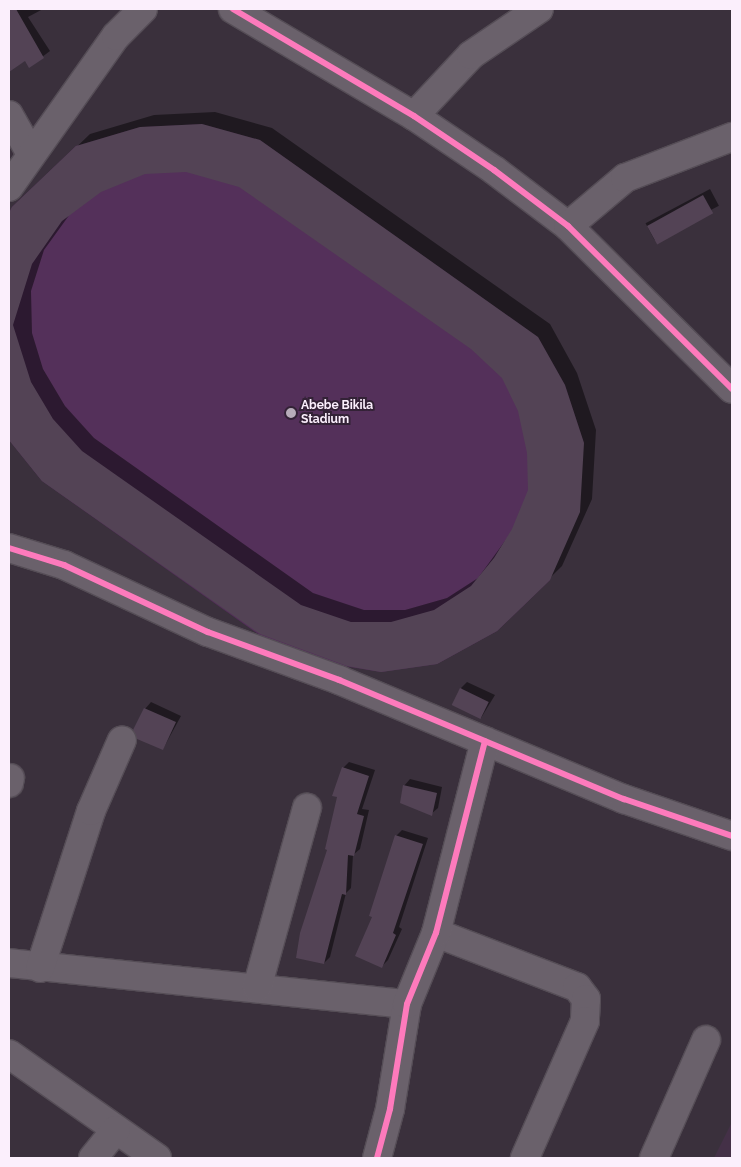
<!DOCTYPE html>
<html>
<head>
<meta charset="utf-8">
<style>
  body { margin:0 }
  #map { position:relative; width:741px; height:1167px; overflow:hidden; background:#3a303c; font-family:Raleway,sans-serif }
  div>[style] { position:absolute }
  .built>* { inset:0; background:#443047 }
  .green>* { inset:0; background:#54305a }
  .shadow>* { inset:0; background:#0007; transform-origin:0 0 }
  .building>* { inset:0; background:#534355; transform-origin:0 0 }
  .roads { filter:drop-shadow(1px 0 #554d56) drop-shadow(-1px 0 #554d56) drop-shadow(0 1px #554d56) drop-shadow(0 -1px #554d56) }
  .minor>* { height:28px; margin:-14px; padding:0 14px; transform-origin:14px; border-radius:14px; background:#6a616b }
  .cycleway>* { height:6px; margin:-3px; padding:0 3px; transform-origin:3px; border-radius:3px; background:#fd7abc }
  .dots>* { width:14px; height:14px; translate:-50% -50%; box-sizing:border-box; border:2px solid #332236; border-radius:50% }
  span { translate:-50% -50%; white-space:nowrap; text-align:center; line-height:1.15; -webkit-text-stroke:4px #332236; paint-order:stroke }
  .poi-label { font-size:12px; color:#fbeffc; font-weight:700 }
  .left { translate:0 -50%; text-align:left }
  .frame { position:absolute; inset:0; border:10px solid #fbeffc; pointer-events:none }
</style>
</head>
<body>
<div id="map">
  <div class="built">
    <div style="clip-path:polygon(732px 1122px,732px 1158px,714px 1158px)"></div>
  </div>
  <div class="green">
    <div style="clip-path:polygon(202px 124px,260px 140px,538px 337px,565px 385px,584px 443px,550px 580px,497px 631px,437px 664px,381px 672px,320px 662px,271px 643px,42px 481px,9px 440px,9px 213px,12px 207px,76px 146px,140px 127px)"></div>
  </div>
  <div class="shadow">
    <div style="clip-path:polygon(9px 9px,43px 9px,28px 17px,50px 51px,30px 66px,26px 60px,9px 70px,9px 47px,12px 45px,9px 39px)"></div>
    <div style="clip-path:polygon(evenodd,215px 112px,272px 128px,550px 324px,577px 373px,596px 430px,592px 499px,562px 566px,497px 630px,381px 671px,43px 480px,9px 435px,9px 216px,13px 208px,90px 134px,154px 115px,215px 112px,186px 171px,240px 186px,472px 348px,503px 377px,520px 411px,529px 453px,529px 491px,513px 530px,478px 578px,447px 598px,405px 610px,364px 610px,313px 593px,94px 438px,65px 406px,43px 369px,32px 333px,31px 291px,44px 250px,70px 214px,100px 191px,145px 172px,186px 171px)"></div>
    <div style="left:710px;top:189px;width:19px;height:73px;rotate:62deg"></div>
    <div style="clip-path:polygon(467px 682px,495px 695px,481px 718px,461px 688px)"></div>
    <div style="clip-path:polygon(151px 702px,181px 716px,163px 749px,145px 709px)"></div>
    <div style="clip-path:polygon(349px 762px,375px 770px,362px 809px,369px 810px,360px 849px,353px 855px,351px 888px,346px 893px,330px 957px,324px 963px,329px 849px,343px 768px)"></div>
    <div style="clip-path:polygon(410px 779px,442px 787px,438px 808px,431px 814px,404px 786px)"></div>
    <div style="clip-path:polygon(402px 830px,428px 838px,399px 927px,402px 929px,388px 960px,382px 966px,396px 836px)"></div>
  </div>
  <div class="building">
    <div style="clip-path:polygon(9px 9px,16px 9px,44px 58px,29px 68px,25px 61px,9px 72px)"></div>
    <div style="clip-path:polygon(evenodd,202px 124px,260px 140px,538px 337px,565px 385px,584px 443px,580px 512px,550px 580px,497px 631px,437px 664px,381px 672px,347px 666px,260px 634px,42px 481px,9px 440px,9px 213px,12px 207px,76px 146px,140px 127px,202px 124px,186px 172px,239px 187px,471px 349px,502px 378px,518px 411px,527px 453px,528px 490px,512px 529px,494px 558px,471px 586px,434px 610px,391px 622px,351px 622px,301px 605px,82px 451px,53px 419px,31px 382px,13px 325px,32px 264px,62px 221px,101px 192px,145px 174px,186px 172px)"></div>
    <div style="left:703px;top:195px;width:21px;height:64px;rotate:61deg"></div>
    <div style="left:460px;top:688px;width:32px;height:19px;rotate:26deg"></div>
    <div style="clip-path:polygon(144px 708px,176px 722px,163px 750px,137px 739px,133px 730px)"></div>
    <div style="clip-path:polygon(342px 767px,369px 776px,357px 814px,364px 816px,354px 856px,348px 855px,346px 895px,342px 894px,324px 964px,296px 958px,300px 933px,327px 850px,325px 849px,337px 797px,332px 796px)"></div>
    <div style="clip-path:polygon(403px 785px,437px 793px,432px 816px,400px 803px)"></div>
    <div style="clip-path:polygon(395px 835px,423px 844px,393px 933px,396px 935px,382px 968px,355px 956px,372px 917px,369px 916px)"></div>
  </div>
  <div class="roads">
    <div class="minor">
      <div style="left:233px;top:9px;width:210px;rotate:30.6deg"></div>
      <div style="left:414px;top:116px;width:97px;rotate:34deg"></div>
      <div style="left:494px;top:170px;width:93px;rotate:37.1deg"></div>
      <div style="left:568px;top:226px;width:231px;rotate:44.8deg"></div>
      <div style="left:9px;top:115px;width:45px;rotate:60.6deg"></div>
      <div style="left:414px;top:116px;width:83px;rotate:-46.9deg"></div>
      <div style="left:471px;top:55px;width:82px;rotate:-34.1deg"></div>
      <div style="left:9px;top:187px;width:185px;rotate:-54.7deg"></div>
      <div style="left:116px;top:36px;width:38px;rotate:-45deg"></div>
      <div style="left:568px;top:226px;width:75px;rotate:-40.1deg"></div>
      <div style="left:625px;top:178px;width:115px;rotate:-21deg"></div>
      <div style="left:9px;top:548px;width:58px;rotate:17.2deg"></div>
      <div style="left:64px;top:565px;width:159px;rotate:25deg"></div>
      <div style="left:208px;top:632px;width:140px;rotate:20.1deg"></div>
      <div style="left:339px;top:680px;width:309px;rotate:22.7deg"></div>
      <div style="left:624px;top:799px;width:114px;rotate:18.9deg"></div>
      <div style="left:9px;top:783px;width:5px;rotate:-79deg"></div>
      <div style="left:436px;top:933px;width:151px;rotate:21deg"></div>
      <div style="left:577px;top:987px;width:15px;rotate:53deg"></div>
      <div style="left:586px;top:999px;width:22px;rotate:93deg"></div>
      <div style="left:585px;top:1021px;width:150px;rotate:113.7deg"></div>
      <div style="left:9px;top:963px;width:400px;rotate:5.9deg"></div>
      <div style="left:40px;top:968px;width:165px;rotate:-72deg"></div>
      <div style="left:91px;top:811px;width:77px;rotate:-66.4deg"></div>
      <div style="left:257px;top:988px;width:187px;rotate:-74.5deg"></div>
      <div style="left:9px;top:1054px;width:181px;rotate:35.1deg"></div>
      <div style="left:93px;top:1158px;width:36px;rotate:-51deg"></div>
      <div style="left:377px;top:1158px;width:51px;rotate:-75.1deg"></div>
      <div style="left:390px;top:1109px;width:106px;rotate:-80.8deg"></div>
      <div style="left:407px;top:1004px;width:77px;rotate:-67.8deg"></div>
      <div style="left:436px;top:933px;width:198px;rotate:-75.7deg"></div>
      <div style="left:654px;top:1158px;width:129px;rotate:-66.2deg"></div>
    </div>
  </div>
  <div class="cycleway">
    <div style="left:233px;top:9px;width:210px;rotate:30.6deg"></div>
    <div style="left:414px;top:116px;width:97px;rotate:34deg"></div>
    <div style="left:494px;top:170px;width:93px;rotate:37.1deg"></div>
    <div style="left:568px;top:226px;width:231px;rotate:44.8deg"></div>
    <div style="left:9px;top:548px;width:58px;rotate:17.2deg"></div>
    <div style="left:64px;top:565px;width:159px;rotate:25deg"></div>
    <div style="left:208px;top:632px;width:140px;rotate:20.1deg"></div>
    <div style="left:339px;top:680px;width:309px;rotate:22.7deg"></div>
    <div style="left:624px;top:799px;width:114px;rotate:18.9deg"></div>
    <div style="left:377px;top:1158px;width:51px;rotate:-75.1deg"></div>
    <div style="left:390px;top:1109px;width:106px;rotate:-80.8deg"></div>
    <div style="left:407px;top:1004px;width:77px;rotate:-67.8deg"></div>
    <div style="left:436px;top:933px;width:198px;rotate:-75.7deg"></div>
  </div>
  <div class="dots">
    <div style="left:291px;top:413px;background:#b7acb9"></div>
  </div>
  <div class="poi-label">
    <span class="left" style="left:301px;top:413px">Abebe Bikila<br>Stadium</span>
  </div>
  <div class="frame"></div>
</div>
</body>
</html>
